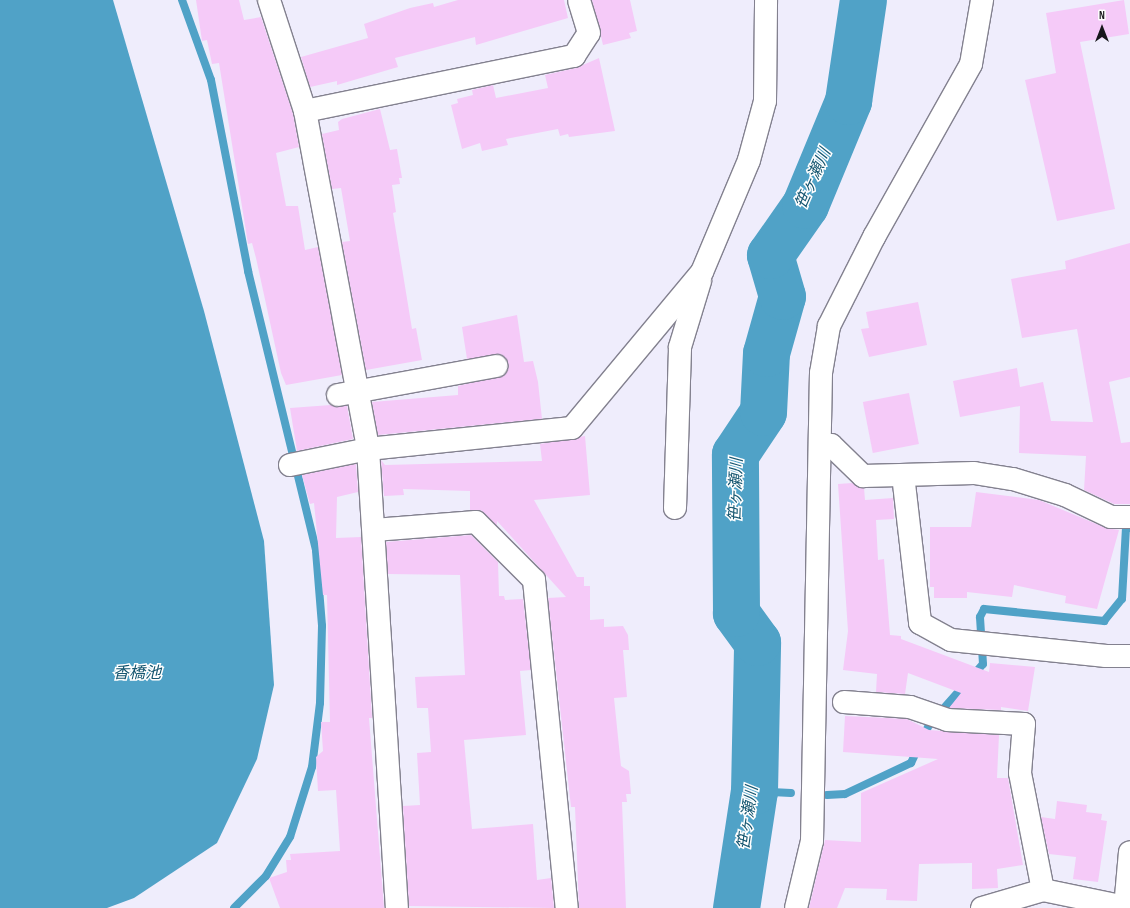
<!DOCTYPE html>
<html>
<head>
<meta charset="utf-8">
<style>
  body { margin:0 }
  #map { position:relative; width:1130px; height:908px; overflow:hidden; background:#efedfc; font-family:"Sofia Sans Condensed","Noto Sans JP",sans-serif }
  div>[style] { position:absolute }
  .water>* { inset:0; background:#50a2c7 }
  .stream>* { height:8px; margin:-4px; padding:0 4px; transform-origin:4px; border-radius:4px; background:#50a2c7 }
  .river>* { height:47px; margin:-23.5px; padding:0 23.5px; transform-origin:23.5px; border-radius:23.5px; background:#50a2c7 }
  .building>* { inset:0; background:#f5caf8; transform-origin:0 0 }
  .roads { filter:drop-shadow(1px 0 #83818f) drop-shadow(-1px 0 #83818f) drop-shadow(0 1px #83818f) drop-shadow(0 -1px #83818f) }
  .minor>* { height:22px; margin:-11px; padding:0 11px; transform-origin:11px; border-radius:11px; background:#fff }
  span { translate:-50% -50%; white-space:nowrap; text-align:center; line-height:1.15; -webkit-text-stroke:3px #fff; paint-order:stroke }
  .water-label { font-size:16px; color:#155670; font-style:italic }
  .north { position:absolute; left:1082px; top:8px; width:40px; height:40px; -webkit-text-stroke:3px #fff; paint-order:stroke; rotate:0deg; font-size:11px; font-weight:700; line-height:16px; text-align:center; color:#17161b }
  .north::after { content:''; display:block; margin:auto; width:14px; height:18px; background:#17161b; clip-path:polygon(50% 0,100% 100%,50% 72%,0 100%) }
</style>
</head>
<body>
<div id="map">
  <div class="water">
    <div style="clip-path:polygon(0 0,113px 0,204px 311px,264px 541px,274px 685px,257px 759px,217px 843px,134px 898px,107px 908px,0 908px)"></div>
  </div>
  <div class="stream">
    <div style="left:182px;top:0;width:85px;rotate:70.1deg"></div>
    <div style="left:211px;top:80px;width:195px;rotate:79deg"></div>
    <div style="left:248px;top:271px;width:288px;rotate:76.3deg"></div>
    <div style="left:316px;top:551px;width:75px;rotate:85.4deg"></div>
    <div style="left:322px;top:626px;width:77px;rotate:91.5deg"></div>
    <div style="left:320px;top:703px;width:64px;rotate:97.1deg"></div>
    <div style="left:312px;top:767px;width:73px;rotate:107.4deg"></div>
    <div style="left:290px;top:837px;width:46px;rotate:121.6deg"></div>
    <div style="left:266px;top:876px;width:45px;rotate:135deg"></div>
    <div style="left:754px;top:791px;width:37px;rotate:3deg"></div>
    <div style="left:827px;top:795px;width:18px;rotate:-3deg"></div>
    <div style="left:845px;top:794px;width:73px;rotate:-25.2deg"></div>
    <div style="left:911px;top:763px;width:42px;rotate:-64.7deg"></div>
    <div style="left:929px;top:725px;width:81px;rotate:-48.5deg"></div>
    <div style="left:983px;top:664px;width:47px;rotate:-93.7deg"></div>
    <div style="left:980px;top:617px;width:9px;rotate:-63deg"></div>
    <div style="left:984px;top:609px;width:121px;rotate:5.7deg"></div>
    <div style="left:1104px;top:621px;width:28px;rotate:-51deg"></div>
    <div style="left:1122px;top:599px;width:71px;rotate:-86.8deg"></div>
    <div style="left:1126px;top:528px;width:4px"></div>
  </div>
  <div class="river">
    <div style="left:736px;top:908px;width:118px;rotate:-81.3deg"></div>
    <div style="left:754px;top:791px;width:149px;rotate:-88.8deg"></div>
    <div style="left:757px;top:642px;width:36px;rotate:-126deg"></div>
    <div style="left:736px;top:613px;width:159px;rotate:-90.4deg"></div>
    <div style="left:735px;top:454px;width:50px;rotate:-56.3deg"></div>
    <div style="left:763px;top:412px;width:59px;rotate:-87.1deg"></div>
    <div style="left:766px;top:353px;width:59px;rotate:-74.3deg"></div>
    <div style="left:782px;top:296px;width:43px;rotate:-106.3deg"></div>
    <div style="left:770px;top:255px;width:61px;rotate:-55deg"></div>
    <div style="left:805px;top:205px;width:113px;rotate:-67.5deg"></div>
    <div style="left:848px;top:101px;width:102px;rotate:-81.6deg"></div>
  </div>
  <div class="building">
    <div style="clip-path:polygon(196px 0,239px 0,244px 20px,261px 17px,293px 114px,299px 147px,276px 153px,286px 206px,298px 206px,305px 250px,318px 247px,342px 375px,286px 385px,281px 373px,256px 258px,252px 243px,248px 244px,219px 63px,212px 64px,207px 40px,202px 41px)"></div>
    <div style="clip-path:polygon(458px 0,564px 0,568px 18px,476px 45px,475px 37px,395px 58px,398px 67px,337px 85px,337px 81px,310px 87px,301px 57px,368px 38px,364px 24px,410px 8px,433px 3px,434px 7px)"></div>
    <div style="clip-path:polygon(592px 0,630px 0,637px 31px,629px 33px,631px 38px,603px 45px)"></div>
    <div style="clip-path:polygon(1124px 0,1129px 34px,1080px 42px,1115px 209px,1057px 221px,1025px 80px,1056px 73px,1046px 13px)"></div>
    <div style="clip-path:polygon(599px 58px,615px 131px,569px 137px,568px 134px,560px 136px,558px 129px,506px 139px,508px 145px,482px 151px,480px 143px,462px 149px,451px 105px,458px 103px,457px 99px,473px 95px,472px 90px,493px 85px,496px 98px,548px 88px,545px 75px,576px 68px)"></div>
    <div style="clip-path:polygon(380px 109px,390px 150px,397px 149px,402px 178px,399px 178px,400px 184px,392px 185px,396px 212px,393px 213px,412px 329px,416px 328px,422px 360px,366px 370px,342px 242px,350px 241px,341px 188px,332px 189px,322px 134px,339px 130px,338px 122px,342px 119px)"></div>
    <div style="clip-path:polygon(1130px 243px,1130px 377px,1109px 382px,1121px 443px,1130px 442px,1130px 504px,1114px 504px,1084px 490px,1086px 456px,1019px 453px,1020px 406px,960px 417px,953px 381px,1017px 368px,1020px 387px,1043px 382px,1051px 421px,1093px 422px,1077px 329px,1022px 338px,1011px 279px,1066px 269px,1065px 261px)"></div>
    <div style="clip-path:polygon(918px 302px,927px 345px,869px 357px,861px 329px,869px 328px,866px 312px)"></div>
    <div style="clip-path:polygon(517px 315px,524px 362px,533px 361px,538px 382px,542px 419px,378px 435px,372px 402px,458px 395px,458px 386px,504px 375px,508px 364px,501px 354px,467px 359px,462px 327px)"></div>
    <div style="left:909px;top:393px;width:52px;height:47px;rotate:79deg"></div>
    <div style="clip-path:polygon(331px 405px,347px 406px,353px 439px,297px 451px,290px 408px)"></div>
    <div style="clip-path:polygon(585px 436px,590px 495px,534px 500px,577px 577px,584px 577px,584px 586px,590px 586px,590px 620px,604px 619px,604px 627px,623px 626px,628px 635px,629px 650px,623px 650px,627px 697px,614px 698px,621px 766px,629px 771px,631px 794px,626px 794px,627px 802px,622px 802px,626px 908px,579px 908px,575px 807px,571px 807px,548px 598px,566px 597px,497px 521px,497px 526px,481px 510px,470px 510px,470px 491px,403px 489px,404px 495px,384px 496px,381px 460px,385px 465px,542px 461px,540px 444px)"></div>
    <div style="clip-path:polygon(356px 464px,358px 492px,337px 497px,336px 538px,361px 537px,372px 718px,369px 718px,384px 908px,280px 908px,269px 878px,287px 872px,286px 860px,291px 860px,290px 854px,340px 851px,336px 790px,318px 791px,316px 757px,323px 751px,321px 722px,330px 722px,327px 595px,323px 595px,314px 503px,310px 504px,302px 475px)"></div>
    <div style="clip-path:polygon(852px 483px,864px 488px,865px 500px,893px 498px,894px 519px,876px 520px,878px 560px,884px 559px,890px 635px,901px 636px,901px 639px,989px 672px,990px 663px,1035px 667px,1028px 711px,1001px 707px,1001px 710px,949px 708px,961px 693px,908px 673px,905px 694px,876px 692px,877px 674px,843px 670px,848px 631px,838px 484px)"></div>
    <div style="clip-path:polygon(976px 492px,1039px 500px,1106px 528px,1119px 530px,1097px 609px,1065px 603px,1066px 596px,1014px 585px,1012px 597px,967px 592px,967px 598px,934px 598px,934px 587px,930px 587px,930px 527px,971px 527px)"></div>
    <div style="clip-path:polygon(471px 535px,498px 562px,499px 596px,504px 596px,505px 600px,523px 599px,531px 670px,520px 671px,526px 735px,464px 740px,472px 829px,533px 824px,537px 880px,551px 878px,554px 908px,409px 906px,403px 806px,420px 805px,417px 753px,431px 752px,428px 708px,417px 708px,415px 677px,465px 675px,460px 575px,388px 574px,386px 542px)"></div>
    <div style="clip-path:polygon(845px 716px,907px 719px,929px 730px,999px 735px,997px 778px,1008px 778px,1023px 865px,997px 869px,998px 888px,972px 889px,972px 863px,919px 864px,917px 901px,886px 900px,887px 889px,845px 888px,837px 908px,809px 908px,825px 840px,861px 842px,861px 793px,938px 759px,843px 752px)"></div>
    <div style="clip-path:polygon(1057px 801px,1087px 805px,1086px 812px,1102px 814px,1101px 820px,1107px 821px,1098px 882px,1073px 879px,1076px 857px,1049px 854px,1041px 817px,1055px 819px)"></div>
  </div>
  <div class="roads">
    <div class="minor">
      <div style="left:269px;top:0;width:117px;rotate:72deg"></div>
      <div style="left:305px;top:111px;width:344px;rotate:79.4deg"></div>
      <div style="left:368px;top:449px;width:460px;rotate:86.4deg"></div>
      <div style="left:305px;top:111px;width:275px;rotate:-11.6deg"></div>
      <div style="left:574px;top:56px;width:27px;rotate:-57deg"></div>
      <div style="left:589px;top:33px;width:34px;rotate:-107deg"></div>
      <div style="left:338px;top:395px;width:161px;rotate:-10.4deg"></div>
      <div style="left:820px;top:445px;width:11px"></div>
      <div style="left:831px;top:445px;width:45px;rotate:44.1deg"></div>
      <div style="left:863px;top:476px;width:111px;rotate:-1.5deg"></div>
      <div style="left:974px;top:473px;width:39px;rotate:9deg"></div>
      <div style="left:1013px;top:479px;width:54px;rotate:17.1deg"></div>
      <div style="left:1065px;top:495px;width:51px;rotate:25.6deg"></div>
      <div style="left:1111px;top:517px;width:19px"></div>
      <div style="left:290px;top:465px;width:80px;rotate:-11.6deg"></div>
      <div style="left:368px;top:449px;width:205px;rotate:-5.9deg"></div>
      <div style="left:572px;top:428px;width:203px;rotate:-50.2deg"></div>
      <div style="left:702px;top:272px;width:121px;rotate:-67.2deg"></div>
      <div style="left:749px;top:160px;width:61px;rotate:-74.8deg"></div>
      <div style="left:765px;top:101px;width:101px;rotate:-89.4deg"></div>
      <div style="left:903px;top:475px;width:149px;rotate:83.4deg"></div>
      <div style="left:920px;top:623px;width:35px;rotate:29deg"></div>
      <div style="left:951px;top:640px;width:156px;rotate:5.9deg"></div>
      <div style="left:1106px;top:656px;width:24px"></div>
      <div style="left:675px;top:508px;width:161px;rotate:-88.2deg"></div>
      <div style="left:680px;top:347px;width:69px;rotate:-73.1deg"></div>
      <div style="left:374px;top:530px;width:102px;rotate:-4.5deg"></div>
      <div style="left:476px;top:522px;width:82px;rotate:45deg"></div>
      <div style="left:534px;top:580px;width:330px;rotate:84.3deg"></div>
      <div style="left:844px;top:702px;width:66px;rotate:4.3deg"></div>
      <div style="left:910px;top:707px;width:39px;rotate:19deg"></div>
      <div style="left:947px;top:720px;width:77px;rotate:3deg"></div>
      <div style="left:1024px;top:724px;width:49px;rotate:94.7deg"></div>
      <div style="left:1020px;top:773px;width:119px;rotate:78.9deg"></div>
      <div style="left:796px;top:908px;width:69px;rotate:-76.6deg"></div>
      <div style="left:812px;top:841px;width:468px;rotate:-88.9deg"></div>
      <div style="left:821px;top:373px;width:48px;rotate:-80.3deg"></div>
      <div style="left:829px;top:326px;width:100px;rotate:-63.2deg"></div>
      <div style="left:874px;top:237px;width:198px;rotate:-60.7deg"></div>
      <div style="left:971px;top:64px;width:65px;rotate:-80.2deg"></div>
      <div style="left:982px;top:908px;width:64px;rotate:-16.4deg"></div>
      <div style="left:1043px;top:890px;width:89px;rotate:11.7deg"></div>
      <div style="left:1125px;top:908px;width:56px;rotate:-84.9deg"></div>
    </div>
  </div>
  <div class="water-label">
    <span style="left:814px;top:179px;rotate:-66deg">笹ヶ瀬川</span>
    <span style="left:737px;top:490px;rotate:-88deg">笹ヶ瀬川</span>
    <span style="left:137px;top:674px">香橋池</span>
    <span style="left:749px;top:818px;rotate:-82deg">笹ヶ瀬川</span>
  </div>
  <div class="north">N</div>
</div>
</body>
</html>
